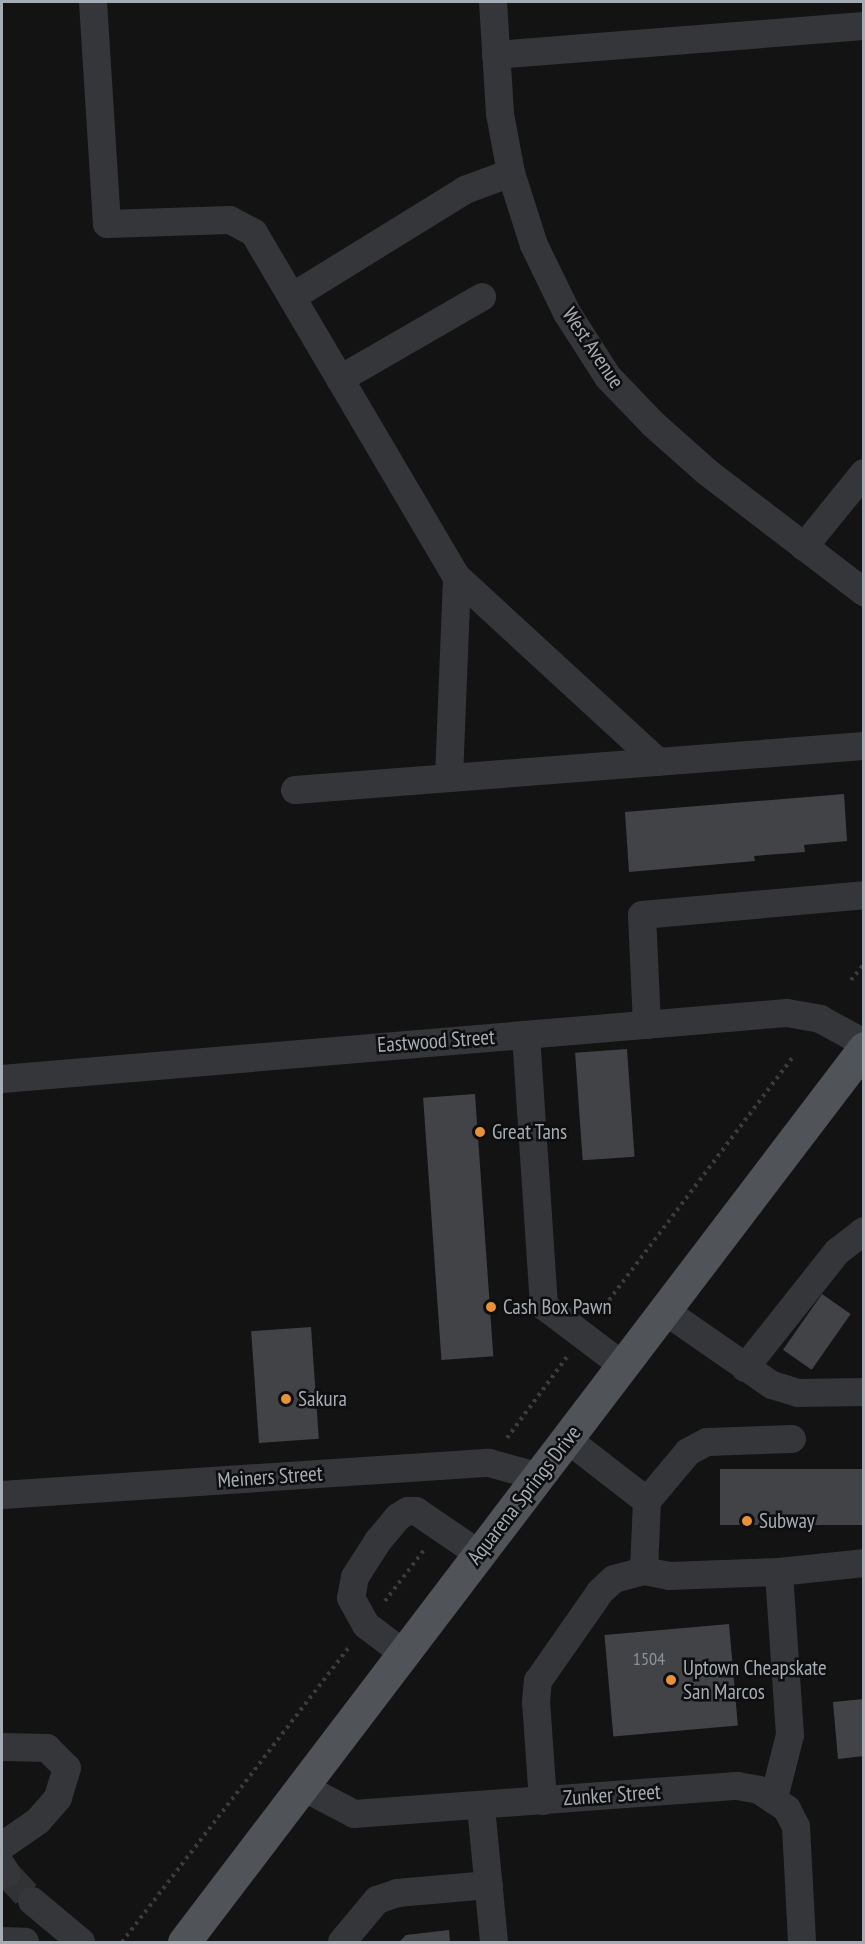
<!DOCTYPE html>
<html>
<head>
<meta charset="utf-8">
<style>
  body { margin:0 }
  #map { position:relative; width:865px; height:1944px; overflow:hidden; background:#131314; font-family:"PT Sans Narrow",sans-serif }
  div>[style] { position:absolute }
  .building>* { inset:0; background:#424347; transform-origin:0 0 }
  .minor-tunnel>* { height:28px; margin-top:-14px; transform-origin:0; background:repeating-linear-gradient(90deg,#303234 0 28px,transparent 0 42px) }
  .path>* { height:4px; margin-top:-2px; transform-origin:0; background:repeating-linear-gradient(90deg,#3a3d40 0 3px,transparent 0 7.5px) }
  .minor>* { height:28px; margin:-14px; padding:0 14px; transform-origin:14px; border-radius:14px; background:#343639 }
  .major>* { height:33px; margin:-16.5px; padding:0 16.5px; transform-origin:16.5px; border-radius:16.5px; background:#505358 }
  .dots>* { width:16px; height:16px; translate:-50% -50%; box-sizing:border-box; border:3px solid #0e0e0f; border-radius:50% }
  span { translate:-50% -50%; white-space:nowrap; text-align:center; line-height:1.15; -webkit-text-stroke:5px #0e0e0f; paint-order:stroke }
  .number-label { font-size:18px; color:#8c9299 }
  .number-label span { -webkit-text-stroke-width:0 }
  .street-label { font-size:21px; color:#a5acb4 }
  .poi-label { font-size:21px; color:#a5acb4 }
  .left { translate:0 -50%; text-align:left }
  .frame { position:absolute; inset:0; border:3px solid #a5acb4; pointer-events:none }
</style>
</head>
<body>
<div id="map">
  <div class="building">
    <div style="clip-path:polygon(844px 794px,847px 841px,804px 845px,805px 852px,754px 856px,755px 861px,629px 872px,625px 812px)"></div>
    <div style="left:627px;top:1049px;width:108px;height:52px;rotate:86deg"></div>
    <div style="left:475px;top:1094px;width:263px;height:52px;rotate:86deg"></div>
    <div style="left:822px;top:1294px;width:35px;height:68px;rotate:35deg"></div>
    <div style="left:311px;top:1327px;width:112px;height:60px;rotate:86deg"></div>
    <div style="left:864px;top:1469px;width:56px;height:144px;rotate:90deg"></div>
    <div style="left:729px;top:1624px;width:102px;height:125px;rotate:85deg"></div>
    <div style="clip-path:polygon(864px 1699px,864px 1756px,838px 1759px,833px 1702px)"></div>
    <div style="clip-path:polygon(449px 1930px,450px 1942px,399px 1942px,406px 1935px)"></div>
  </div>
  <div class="minor-tunnel">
    <div style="left:7px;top:1874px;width:37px;rotate:47deg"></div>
  </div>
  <div class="path">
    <div style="left:851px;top:980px;width:21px;rotate:-51deg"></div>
    <div style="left:600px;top:1312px;width:320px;rotate:-52.9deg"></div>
    <div style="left:507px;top:1438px;width:101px;rotate:-53.5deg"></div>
    <div style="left:385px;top:1601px;width:64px;rotate:-52.6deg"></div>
    <div style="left:122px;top:1942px;width:372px;rotate:-52.4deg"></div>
  </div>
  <div class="minor">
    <div style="left:93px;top:2px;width:222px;rotate:86.4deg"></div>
    <div style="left:107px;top:224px;width:123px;rotate:-1.9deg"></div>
    <div style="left:230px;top:220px;width:27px;rotate:28deg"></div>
    <div style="left:254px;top:233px;width:399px;rotate:59.5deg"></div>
    <div style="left:457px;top:577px;width:273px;rotate:42.6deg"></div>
    <div style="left:493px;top:2px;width:112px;rotate:86.4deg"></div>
    <div style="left:500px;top:114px;width:60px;rotate:79.4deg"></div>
    <div style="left:511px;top:173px;width:76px;rotate:72.3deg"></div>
    <div style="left:534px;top:245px;width:76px;rotate:64.1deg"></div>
    <div style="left:567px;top:313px;width:76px;rotate:57.4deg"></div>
    <div style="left:608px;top:377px;width:65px;rotate:46.2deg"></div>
    <div style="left:653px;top:424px;width:72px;rotate:41.6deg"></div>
    <div style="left:707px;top:472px;width:198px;rotate:37.4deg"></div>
    <div style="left:496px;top:55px;width:369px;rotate:-4.5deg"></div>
    <div style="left:292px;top:297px;width:203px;rotate:-31.7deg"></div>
    <div style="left:465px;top:190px;width:49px;rotate:-20.3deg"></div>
    <div style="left:340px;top:379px;width:164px;rotate:-30deg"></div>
    <div style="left:804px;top:547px;width:95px;rotate:-51deg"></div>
    <div style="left:449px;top:778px;width:201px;rotate:-87.7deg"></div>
    <div style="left:295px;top:790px;width:571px;rotate:-4.42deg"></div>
    <div style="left:647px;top:1025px;width:110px;rotate:-92.6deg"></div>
    <div style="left:642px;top:915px;width:223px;rotate:-5.1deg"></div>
    <div style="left:526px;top:1035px;width:272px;rotate:86.2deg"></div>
    <div style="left:544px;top:1306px;width:98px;rotate:37.1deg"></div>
    <div style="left:2px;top:1079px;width:788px;rotate:-4.81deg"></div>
    <div style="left:787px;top:1013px;width:34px;rotate:10deg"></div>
    <div style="left:820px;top:1019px;width:50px;rotate:28.6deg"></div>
    <div style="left:665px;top:1311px;width:130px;rotate:34.7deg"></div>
    <div style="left:772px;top:1385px;width:27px;rotate:17deg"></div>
    <div style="left:798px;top:1393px;width:66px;rotate:-0.9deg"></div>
    <div style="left:745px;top:1368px;width:148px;rotate:-51.6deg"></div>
    <div style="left:837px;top:1252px;width:34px;rotate:-38deg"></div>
    <div style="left:567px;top:1439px;width:101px;rotate:37.8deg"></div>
    <div style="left:647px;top:1501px;width:70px;rotate:92.5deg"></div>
    <div style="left:2px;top:1495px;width:488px;rotate:-3.8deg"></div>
    <div style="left:489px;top:1463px;width:50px;rotate:15.2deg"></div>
    <div style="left:647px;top:1501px;width:64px;rotate:-50.1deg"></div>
    <div style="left:688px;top:1452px;width:21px;rotate:-28deg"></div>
    <div style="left:707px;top:1442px;width:85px;rotate:-2deg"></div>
    <div style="left:403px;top:1653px;width:46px;rotate:-142.9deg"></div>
    <div style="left:366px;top:1625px;width:31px;rotate:-119deg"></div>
    <div style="left:351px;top:1598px;width:21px;rotate:-79deg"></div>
    <div style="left:355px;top:1577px;width:43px;rotate:-57.4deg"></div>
    <div style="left:378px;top:1541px;width:31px;rotate:-50deg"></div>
    <div style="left:398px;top:1517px;width:12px;rotate:-31deg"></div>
    <div style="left:408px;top:1511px;width:8px"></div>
    <div style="left:416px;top:1511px;width:76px;rotate:34.3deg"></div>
    <div style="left:2px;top:1747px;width:45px;rotate:1.3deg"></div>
    <div style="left:47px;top:1748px;width:28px;rotate:45deg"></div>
    <div style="left:67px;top:1768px;width:31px;rotate:107deg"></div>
    <div style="left:58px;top:1798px;width:30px;rotate:131deg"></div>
    <div style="left:38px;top:1821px;width:44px;rotate:145.2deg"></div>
    <div style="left:301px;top:1786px;width:60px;rotate:27.8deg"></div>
    <div style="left:354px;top:1814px;width:384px;rotate:-4.2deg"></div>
    <div style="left:737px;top:1786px;width:22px;rotate:10deg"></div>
    <div style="left:759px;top:1790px;width:34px;rotate:34deg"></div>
    <div style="left:787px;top:1809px;width:20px;rotate:63deg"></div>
    <div style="left:796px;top:1827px;width:115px;rotate:87deg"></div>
    <div style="left:774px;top:1798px;width:65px;rotate:-75.7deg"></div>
    <div style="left:790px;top:1735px;width:163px;rotate:-93.9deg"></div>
    <div style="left:543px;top:1801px;width:99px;rotate:-94deg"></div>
    <div style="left:536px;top:1702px;width:21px;rotate:-85deg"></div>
    <div style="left:538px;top:1681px;width:108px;rotate:-55.1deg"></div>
    <div style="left:600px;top:1592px;width:19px;rotate:-43deg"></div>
    <div style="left:614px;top:1579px;width:31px;rotate:-15deg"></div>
    <div style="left:644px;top:1571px;width:25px;rotate:11deg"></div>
    <div style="left:669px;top:1576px;width:110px;rotate:-2.1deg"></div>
    <div style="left:779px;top:1572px;width:85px;rotate:-6deg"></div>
    <div style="left:481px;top:1807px;width:136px;rotate:84.5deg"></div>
    <div style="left:2px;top:1866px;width:9px;rotate:58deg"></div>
    <div style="left:32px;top:1901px;width:64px;rotate:39.9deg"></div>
    <div style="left:2px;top:1941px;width:23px;rotate:2deg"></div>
    <div style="left:342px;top:1942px;width:55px;rotate:-50.2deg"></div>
    <div style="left:377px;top:1900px;width:21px;rotate:-19deg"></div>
    <div style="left:397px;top:1893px;width:92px;rotate:-5deg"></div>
  </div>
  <div class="major">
    <div style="left:184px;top:1942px;width:1123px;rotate:-52.74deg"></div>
  </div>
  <div class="dots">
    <div style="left:480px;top:1132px;background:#e79138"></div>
    <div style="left:491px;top:1307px;background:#e79138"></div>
    <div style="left:286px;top:1399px;background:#e79138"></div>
    <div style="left:747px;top:1521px;background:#e79138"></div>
    <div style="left:671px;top:1680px;background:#e79138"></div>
  </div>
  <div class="number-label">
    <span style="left:649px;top:1659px">1504</span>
  </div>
  <div class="street-label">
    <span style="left:593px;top:348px;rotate:56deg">West Avenue</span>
    <span style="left:436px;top:1041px;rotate:-4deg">Eastwood Street</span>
    <span style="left:270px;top:1477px;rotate:-4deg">Meiners Street</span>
    <span style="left:524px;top:1495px;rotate:-52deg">Aquarena Springs Drive</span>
    <span style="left:612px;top:1795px;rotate:-4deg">Zunker Street</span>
  </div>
  <div class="poi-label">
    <span class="left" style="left:492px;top:1132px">Great Tans</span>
    <span class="left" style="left:503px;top:1307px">Cash Box Pawn</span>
    <span class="left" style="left:298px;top:1399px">Sakura</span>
    <span class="left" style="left:759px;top:1521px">Subway</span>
    <span class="left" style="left:683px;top:1680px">Uptown Cheapskate<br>San Marcos</span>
  </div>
  <div class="frame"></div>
</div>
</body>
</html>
